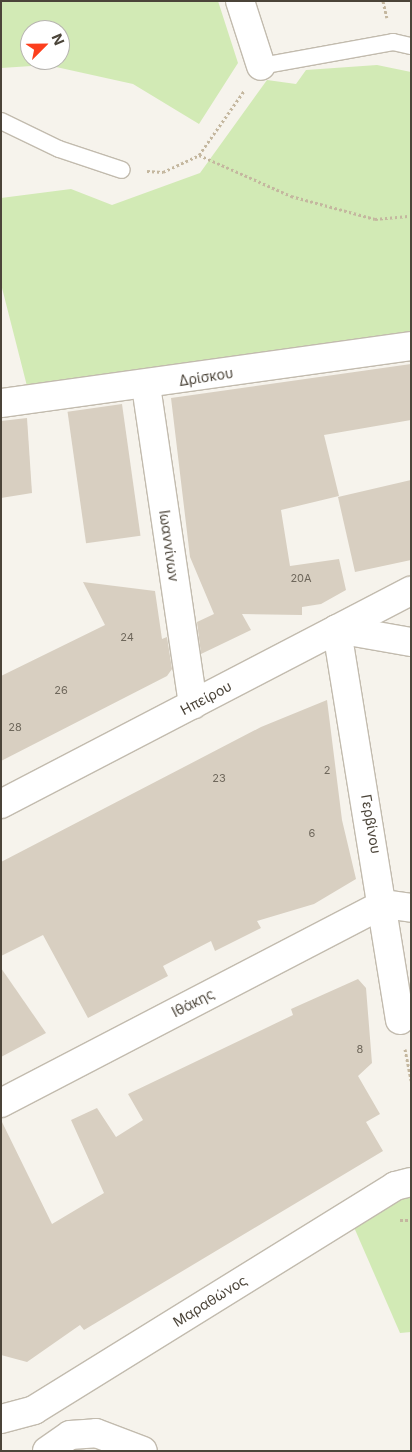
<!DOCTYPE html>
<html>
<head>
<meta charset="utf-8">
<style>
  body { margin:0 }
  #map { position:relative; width:412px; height:1452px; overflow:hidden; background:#f6f3ec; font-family:Inter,sans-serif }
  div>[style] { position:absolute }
  .green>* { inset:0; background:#d2eab5 }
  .building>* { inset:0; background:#d8cfc1; transform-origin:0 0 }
  .path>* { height:3px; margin-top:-1.5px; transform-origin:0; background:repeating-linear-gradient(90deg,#c4b79f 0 2.5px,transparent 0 5px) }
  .roads { filter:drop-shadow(1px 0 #c2bbae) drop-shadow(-1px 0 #c2bbae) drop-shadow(0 1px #c2bbae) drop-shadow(0 -1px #c2bbae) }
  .lane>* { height:16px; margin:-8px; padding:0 8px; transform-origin:8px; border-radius:8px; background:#fff }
  .street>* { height:28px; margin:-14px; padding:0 14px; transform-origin:14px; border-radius:14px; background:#fff }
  span { translate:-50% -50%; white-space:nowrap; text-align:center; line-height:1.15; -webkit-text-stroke:4.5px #fff; paint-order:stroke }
  .number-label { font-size:11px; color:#6e675b }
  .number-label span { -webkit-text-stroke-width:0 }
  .street-label { font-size:14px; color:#4b4439 }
  .frame { position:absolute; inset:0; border:2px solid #4b4439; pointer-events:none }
  .north { position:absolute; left:20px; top:20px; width:50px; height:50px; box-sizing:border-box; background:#fff; border:1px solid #b7b4b0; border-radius:50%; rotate:67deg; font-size:14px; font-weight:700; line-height:20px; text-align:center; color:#4b4439 }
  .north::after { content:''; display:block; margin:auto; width:18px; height:22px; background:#fc3f1d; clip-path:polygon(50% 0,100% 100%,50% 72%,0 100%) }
</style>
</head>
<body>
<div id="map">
  <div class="green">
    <div style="clip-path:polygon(evenodd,1px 1px,218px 1px,238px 63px,199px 124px,133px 84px,47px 65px,1px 68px,1px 1px,30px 30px,60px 30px,60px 60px,30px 60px,30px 30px)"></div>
    <div style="clip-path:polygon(377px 65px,411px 72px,411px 335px,28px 390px,1px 284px,1px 198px,71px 189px,112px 205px,200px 173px,267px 80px,296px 84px,306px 70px)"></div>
    <div style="clip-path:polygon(411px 1194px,411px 1332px,400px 1333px,353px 1225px)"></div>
  </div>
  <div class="building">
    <div style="clip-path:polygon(411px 364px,411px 420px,324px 435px,339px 496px,281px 510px,290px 566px,339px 559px,346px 590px,321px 604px,302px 607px,302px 615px,242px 614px,251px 630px,201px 654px,197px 622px,214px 614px,190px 557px,171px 398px)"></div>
    <div style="left:122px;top:404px;width:133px;height:55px;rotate:82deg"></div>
    <div style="clip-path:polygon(27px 418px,32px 493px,1px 498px,1px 421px)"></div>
    <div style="clip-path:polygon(411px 480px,411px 560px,355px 572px,338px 497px)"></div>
    <div style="clip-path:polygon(83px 582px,155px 591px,162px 639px,167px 637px,172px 669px,167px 676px,1px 761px,1px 676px,105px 625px)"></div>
    <div style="clip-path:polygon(327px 700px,342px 820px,356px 879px,314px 904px,257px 921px,261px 928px,215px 951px,211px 941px,163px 966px,168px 976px,88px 1018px,43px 935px,1px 956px,1px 862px,261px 727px)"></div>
    <div style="clip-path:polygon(1px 968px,46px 1033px,1px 1057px)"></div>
    <div style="clip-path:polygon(358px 979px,366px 988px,372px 1063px,358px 1076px,380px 1114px,366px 1122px,383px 1151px,84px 1330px,80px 1325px,27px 1362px,1px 1355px,1px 1120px,52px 1224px,104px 1193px,71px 1120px,97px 1108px,116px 1137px,143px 1120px,128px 1094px,293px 1015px,291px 1009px)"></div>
  </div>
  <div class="path">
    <div style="left:383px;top:1px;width:17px;rotate:77deg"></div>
    <div style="left:199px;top:155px;width:101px;rotate:24deg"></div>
    <div style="left:291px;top:196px;width:87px;rotate:15.3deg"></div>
    <div style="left:375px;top:219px;width:36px;rotate:-5deg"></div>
    <div style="left:147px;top:171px;width:16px;rotate:4deg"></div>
    <div style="left:163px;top:172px;width:40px;rotate:-25deg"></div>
    <div style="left:199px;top:155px;width:78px;rotate:-54.9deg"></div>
    <div style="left:405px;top:1049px;width:32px;rotate:79deg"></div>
    <div style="left:400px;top:1220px;width:11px"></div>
  </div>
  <div class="roads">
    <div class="lane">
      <div style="left:261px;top:66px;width:134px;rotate:-10.3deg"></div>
      <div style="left:393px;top:42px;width:18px;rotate:13deg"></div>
      <div style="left:1px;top:121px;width:64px;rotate:25.8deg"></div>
      <div style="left:59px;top:149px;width:66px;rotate:18.4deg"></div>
    </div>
    <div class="street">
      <div style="left:240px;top:1px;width:68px;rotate:72.1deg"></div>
      <div style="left:146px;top:386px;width:322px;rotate:81.6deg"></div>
      <div style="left:1px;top:403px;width:414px;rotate:-7.9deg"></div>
      <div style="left:1px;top:804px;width:462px;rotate:-27.5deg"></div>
      <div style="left:384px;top:904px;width:27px;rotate:8deg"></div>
      <div style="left:400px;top:1020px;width:396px;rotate:-99.2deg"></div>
      <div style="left:337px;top:629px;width:75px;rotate:10deg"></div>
      <div style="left:1px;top:1103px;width:432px;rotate:-27.5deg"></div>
      <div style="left:1px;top:1419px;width:34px;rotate:-15deg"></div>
      <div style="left:34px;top:1410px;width:425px;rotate:-31.8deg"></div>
      <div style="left:395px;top:1186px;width:16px;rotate:-14deg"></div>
      <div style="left:47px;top:1451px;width:28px;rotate:-35deg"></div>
      <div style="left:70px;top:1435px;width:26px;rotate:-4deg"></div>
      <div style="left:96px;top:1433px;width:50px;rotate:21deg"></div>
    </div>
  </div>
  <div class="number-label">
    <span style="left:301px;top:578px">20A</span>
    <span style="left:127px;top:637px">24</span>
    <span style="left:61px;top:690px">26</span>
    <span style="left:15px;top:727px">28</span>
    <span style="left:327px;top:770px">2</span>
    <span style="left:219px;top:778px">23</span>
    <span style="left:312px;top:833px">6</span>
    <span style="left:360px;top:1049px">8</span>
  </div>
  <div class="street-label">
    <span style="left:206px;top:377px;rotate:-9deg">Δρίσκου</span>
    <span style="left:169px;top:546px;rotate:82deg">Ιωαννίνων</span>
    <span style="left:206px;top:698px;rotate:-28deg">Ηπείρου</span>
    <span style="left:371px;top:824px;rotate:80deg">Γερβίνου</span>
    <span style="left:193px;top:1003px;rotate:-27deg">Ιθάκης</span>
    <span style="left:210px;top:1301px;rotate:-32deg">Μαραθώνος</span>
  </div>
  <div class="frame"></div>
  <div class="north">N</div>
</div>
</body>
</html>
